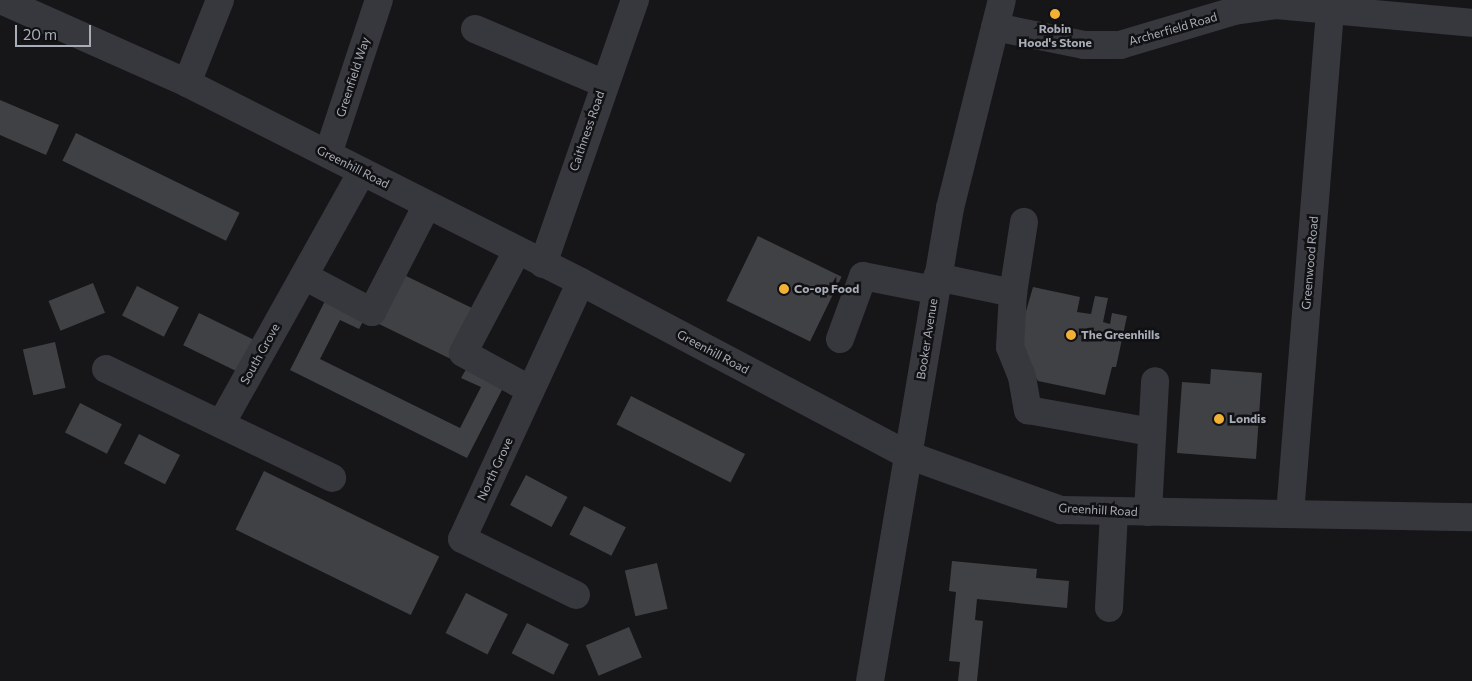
<!DOCTYPE html>
<html>
<head>
<meta charset="utf-8">
<style>
  body { margin:0 }
  #map { position:relative; width:1472px; height:681px; overflow:hidden; background:#161618; font-family:Commissioner,sans-serif }
  div>[style] { position:absolute }
  .building>* { inset:0; background:#404145; transform-origin:0 0 }
  .minor>* { height:28px; margin:-14px; padding:0 14px; transform-origin:14px; border-radius:14px; background:#37383d }
  .dots>* { width:14px; height:14px; translate:-50% -50%; box-sizing:border-box; border:2px solid #111113; border-radius:50% }
  span { translate:-50% -50%; white-space:nowrap; text-align:center; line-height:1.15; -webkit-text-stroke:5px #111113; paint-order:stroke }
  .poi-label { font-size:12px; color:#a8adb8; font-weight:700 }
  .left { translate:0 -50%; text-align:left }
  .street-label { font-size:12px; color:#a8adb8 }
  .scale { position:absolute; left:15px; top:25px; width:76px; height:22px; box-sizing:border-box; border:2px solid #a8adb8; border-top:0; padding-left:6px; font-size:15px; line-height:18px; white-space:nowrap; color:#a8adb8; -webkit-text-stroke:4px #111113; paint-order:stroke }
</style>
</head>
<body>
<div id="map">
  <div class="building">
    <div style="clip-path:polygon(0 100px,59px 125px,46px 155px,0 135px)"></div>
    <div style="left:76px;top:133px;width:182px;height:31px;rotate:26deg"></div>
    <div style="left:758px;top:236px;width:93px;height:72px;rotate:26deg"></div>
    <div style="left:400px;top:273px;width:88px;height:55px;rotate:26deg"></div>
    <div style="left:93px;top:283px;width:32px;height:48px;rotate:68deg"></div>
    <div style="left:137px;top:286px;width:47px;height:33px;rotate:27deg"></div>
    <div style="clip-path:polygon(1033px 287px,1080px 297px,1077px 312px,1091px 314px,1095px 296px,1108px 298px,1103px 322px,1110px 324px,1112px 313px,1127px 316px,1116px 367px,1112px 367px,1105px 395px,1038px 381px,1016px 346px)"></div>
    <div style="clip-path:polygon(327px 297px,366px 316px,359px 329px,340px 320px,320px 359px,460px 428px,481px 387px,461px 378px,468px 366px,505px 384px,467px 458px,290px 370px)"></div>
    <div style="left:199px;top:313px;width:61px;height:36px;rotate:26deg"></div>
    <div style="left:55px;top:342px;width:47px;height:33px;rotate:77deg"></div>
    <div style="clip-path:polygon(1211px 369px,1262px 373px,1256px 459px,1177px 453px,1182px 382px,1210px 384px)"></div>
    <div style="left:631px;top:396px;width:128px;height:32px;rotate:27deg"></div>
    <div style="left:80px;top:403px;width:47px;height:33px;rotate:27deg"></div>
    <div style="left:139px;top:434px;width:46px;height:33px;rotate:27deg"></div>
    <div style="left:264px;top:471px;width:195px;height:65px;rotate:26deg"></div>
    <div style="left:526px;top:475px;width:47px;height:34px;rotate:28deg"></div>
    <div style="left:584px;top:506px;width:47px;height:32px;rotate:27deg"></div>
    <div style="clip-path:polygon(952px 561px,1037px 569px,1036px 578px,1069px 581px,1067px 608px,977px 599px,975px 620px,983px 621px,977px 681px,958px 681px,960px 662px,949px 661px,956px 592px,949px 591px)"></div>
    <div style="left:657px;top:563px;width:47px;height:33px;rotate:77deg"></div>
    <div style="left:466px;top:593px;width:47px;height:45px;rotate:27deg"></div>
    <div style="left:527px;top:623px;width:47px;height:34px;rotate:27deg"></div>
    <div style="left:629px;top:627px;width:33px;height:47px;rotate:67deg"></div>
  </div>
  <div class="minor">
    <div style="left:1px;top:0;width:204px;rotate:24deg"></div>
    <div style="left:187px;top:83px;width:441px;rotate:26.8deg"></div>
    <div style="left:581px;top:282px;width:370px;rotate:27.9deg"></div>
    <div style="left:908px;top:455px;width:163px;rotate:19.8deg"></div>
    <div style="left:1061px;top:510px;width:411px;rotate:1deg"></div>
    <div style="left:995px;top:27px;width:91px;rotate:11.4deg"></div>
    <div style="left:1084px;top:45px;width:36px"></div>
    <div style="left:1120px;top:45px;width:119px;rotate:-16.6deg"></div>
    <div style="left:1234px;top:11px;width:42px;rotate:-8.1deg"></div>
    <div style="left:1276px;top:5px;width:197px;rotate:5.2deg"></div>
    <div style="left:475px;top:29px;width:139px;rotate:22.9deg"></div>
    <div style="left:187px;top:83px;width:89px;rotate:-68.3deg"></div>
    <div style="left:328px;top:154px;width:162px;rotate:-71.7deg"></div>
    <div style="left:517px;top:251px;width:115px;rotate:117.9deg"></div>
    <div style="left:463px;top:353px;width:77px;rotate:28.6deg"></div>
    <div style="left:543px;top:264px;width:280px;rotate:-70.8deg"></div>
    <div style="left:304px;top:276px;width:77px;rotate:27.9deg"></div>
    <div style="left:372px;top:312px;width:120px;rotate:-62.8deg"></div>
    <div style="left:937px;top:277px;width:78px;rotate:11.9deg"></div>
    <div style="left:1013px;top:293px;width:54px;rotate:93.2deg"></div>
    <div style="left:1010px;top:347px;width:32px;rotate:68deg"></div>
    <div style="left:1022px;top:377px;width:34px;rotate:80deg"></div>
    <div style="left:1028px;top:410px;width:126px;rotate:10.1deg"></div>
    <div style="left:1013px;top:293px;width:72px;rotate:-81.2deg"></div>
    <div style="left:840px;top:339px;width:67px;rotate:-69.9deg"></div>
    <div style="left:863px;top:276px;width:72px;rotate:11.2deg"></div>
    <div style="left:106px;top:369px;width:251px;rotate:25.7deg"></div>
    <div style="left:221px;top:424px;width:289px;rotate:-60.8deg"></div>
    <div style="left:1148px;top:512px;width:131px;rotate:-86.9deg"></div>
    <div style="left:1290px;top:514px;width:505px;rotate:-85.45deg"></div>
    <div style="left:576px;top:595px;width:127px;rotate:-153.8deg"></div>
    <div style="left:462px;top:539px;width:283px;rotate:-65.2deg"></div>
    <div style="left:1109px;top:608px;width:97px;rotate:-87deg"></div>
    <div style="left:870px;top:681px;width:480px;rotate:-80.4deg"></div>
    <div style="left:950px;top:208px;width:214px;rotate:-76deg"></div>
  </div>
  <div class="dots">
    <div style="left:1055px;top:14px;background:#f2b134"></div>
    <div style="left:784px;top:289px;background:#f2b134"></div>
    <div style="left:1071px;top:335px;background:#f2b134"></div>
    <div style="left:1219px;top:419px;background:#f2b134"></div>
  </div>
  <div class="poi-label">
    <span style="left:1055px;top:36px">Robin<br>Hood's Stone</span>
    <span class="left" style="left:794px;top:289px">Co-op Food</span>
    <span class="left" style="left:1081px;top:335px">The Greenhills</span>
    <span class="left" style="left:1229px;top:419px">Londis</span>
  </div>
  <div class="street-label">
    <span style="left:1173px;top:29px;rotate:-16deg">Archerfield Road</span>
    <span style="left:353px;top:77px;rotate:-72deg">Greenfield Way</span>
    <span style="left:587px;top:131px;rotate:-71deg">Caithness Road</span>
    <span style="left:353px;top:167px;rotate:27deg">Greenhill Road</span>
    <span style="left:1310px;top:263px;rotate:-85deg">Greenwood Road</span>
    <span style="left:927px;top:339px;rotate:-81deg">Booker Avenue</span>
    <span style="left:713px;top:352px;rotate:28deg">Greenhill Road</span>
    <span style="left:260px;top:354px;rotate:-61deg">South Grove</span>
    <span style="left:495px;top:469px;rotate:-65deg">North Grove</span>
    <span style="left:1098px;top:510px;rotate:3deg">Greenhill Road</span>
  </div>
  <div class="scale">20 m</div>
</div>
</body>
</html>
